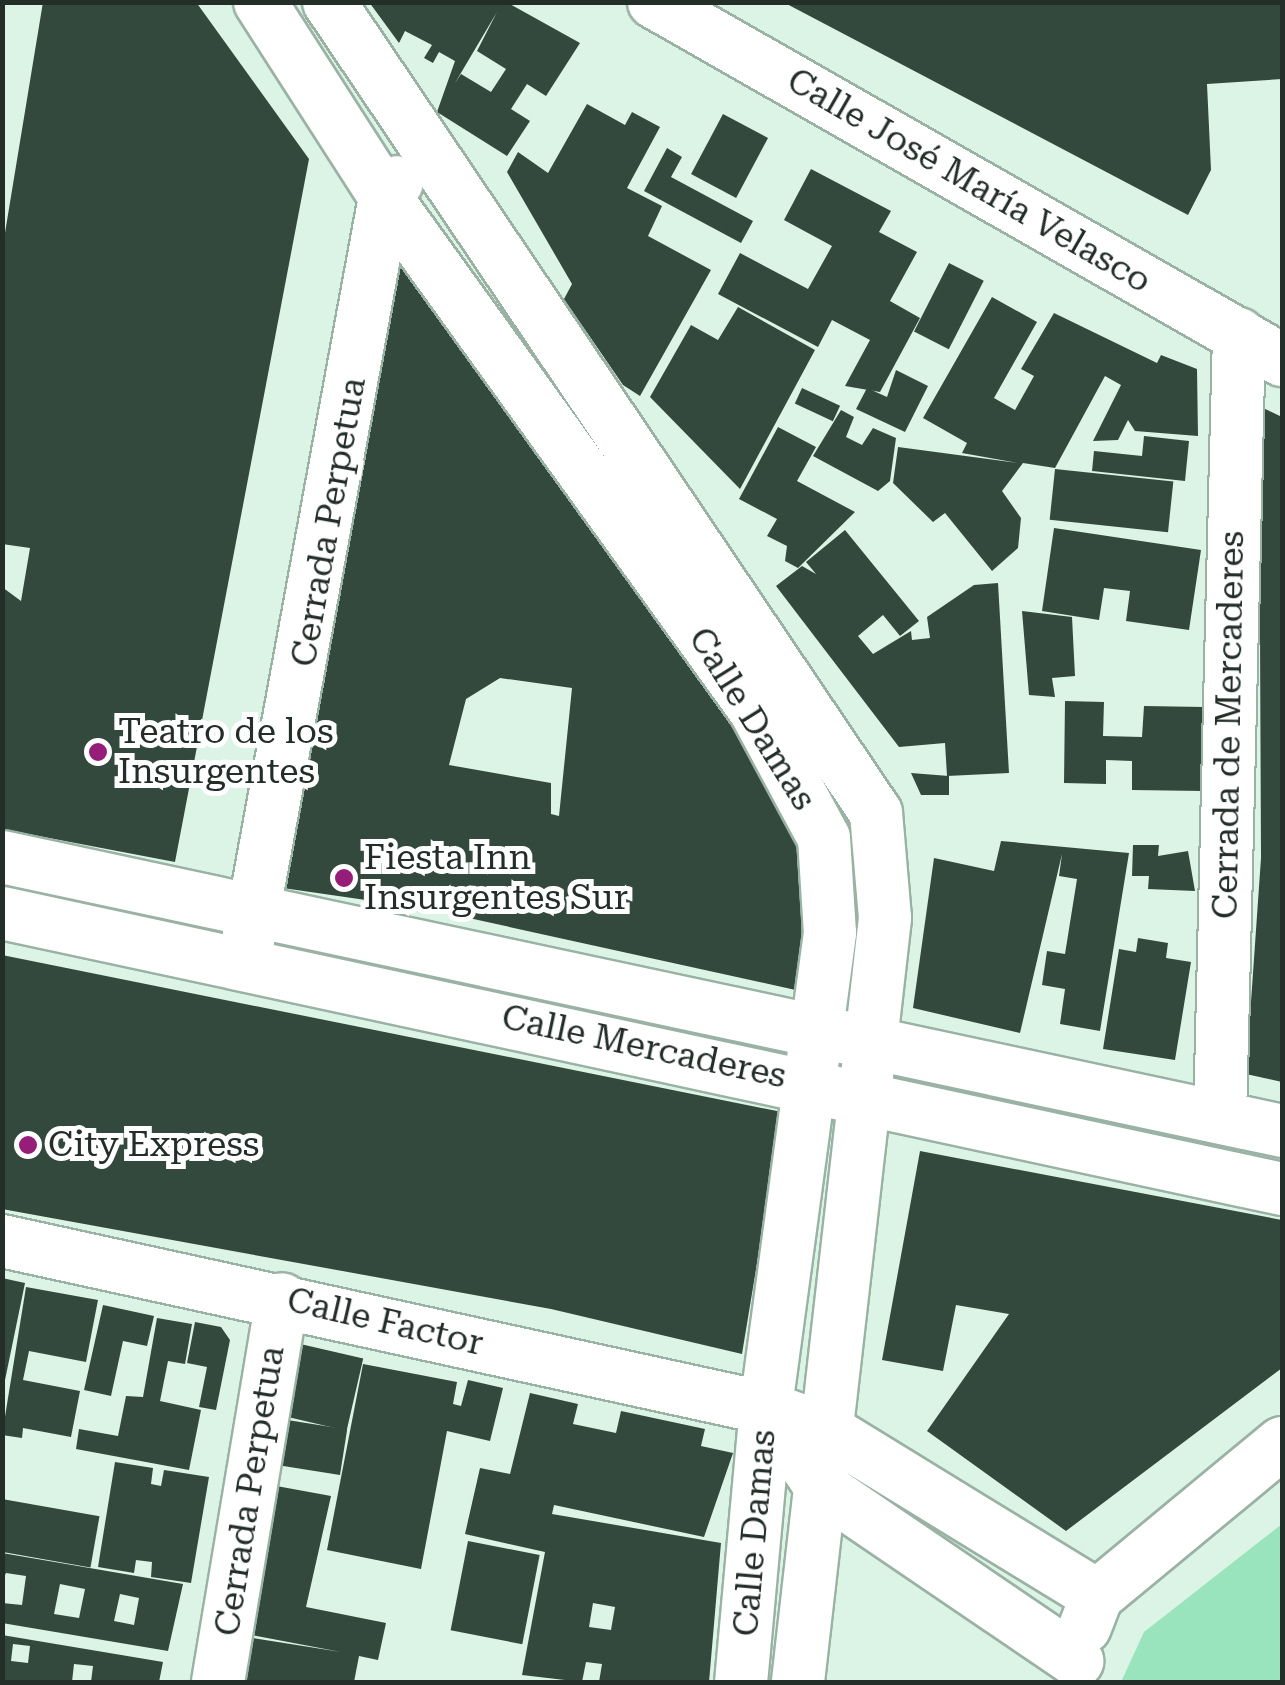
<!DOCTYPE html>
<html>
<head>
<meta charset="utf-8">
<style>
  body { margin:0 }
  #map { position:relative; width:1285px; height:1685px; overflow:hidden; background:#dbf4e5; font-family:"Roboto Serif",serif }
  div>[style] { position:absolute }
  .green>* { inset:0; background:#9ae4bd }
  .building>* { inset:0; background:#34493e; transform-origin:0 0 }
  .roads { filter:drop-shadow(2px 0 #9ab2a4) drop-shadow(-2px 0 #9ab2a4) drop-shadow(0 2px #9ab2a4) drop-shadow(0 -2px #9ab2a4) }
  .minor>* { height:52px; margin:-26px; padding:0 26px; transform-origin:26px; border-radius:26px; background:#fff }
  .dots>* { width:28px; height:28px; translate:-50% -50%; box-sizing:border-box; border:5px solid #fff; border-radius:50% }
  span { translate:-50% -50%; white-space:nowrap; text-align:center; line-height:1.15; -webkit-text-stroke:10px #fff; paint-order:stroke }
  .street-label { font-size:35px; color:#242e29 }
  .poi-label { font-size:35px; color:#242e29 }
  .left { translate:0 -50%; text-align:left }
  .frame { position:absolute; inset:0; border:5px solid #242e29; pointer-events:none }
</style>
</head>
<body>
<div id="map">
  <div class="green">
    <div style="clip-path:polygon(1282px 1524px,1282px 1682px,1121px 1682px,1144px 1632px)"></div>
  </div>
  <div class="building">
    <div style="clip-path:polygon(43px 2px,196px 2px,309px 159px,175px 862px,2px 829px,2px 587px,21px 601px,30px 548px,2px 544px,2px 251px)"></div>
    <div style="clip-path:polygon(evenodd,369px 2px,506px 2px,580px 43px,546px 96px,527px 84px,511px 109px,530px 121px,507px 156px,437px 112px,455px 61px,439px 52px,433px 63px,424px 58px,432px 45px,405px 31px,399px 43px,369px 2px,497px 12px,477px 51px,506px 69px,491px 92px,461px 74px,455px 83px,497px 12px)"></div>
    <div style="clip-path:polygon(783px 2px,1282px 2px,1282px 79px,1207px 84px,1211px 170px,1188px 215px)"></div>
    <div style="clip-path:polygon(587px 104px,625px 125px,632px 112px,660px 127px,627px 188px,662px 206px,648px 236px,711px 270px,640px 396px,623px 385px,564px 299px,572px 284px,507px 172px,518px 152px,548px 173px)"></div>
    <div style="left:723px;top:114px;width:51px;height:68px;rotate:28deg"></div>
    <div style="clip-path:polygon(667px 148px,682px 157px,671px 177px,753px 221px,741px 243px,644px 191px)"></div>
    <div style="clip-path:polygon(811px 169px,891px 211px,879px 232px,917px 252px,890px 301px,920px 318px,880px 392px,845px 386px,870px 340px,832px 320px,818px 347px,718px 294px,740px 253px,808px 289px,832px 246px,784px 220px)"></div>
    <div style="clip-path:polygon(evenodd,400px 260px,730px 703px,804px 843px,800px 991px,428px 909px,269px 886px,400px 260px,500px 678px,572px 688px,559px 816px,551px 814px,551px 783px,449px 765px,466px 699px,500px 678px)"></div>
    <div style="left:949px;top:263px;width:39px;height:77px;rotate:27deg"></div>
    <div style="clip-path:polygon(992px 297px,1037px 322px,994px 398px,1015px 410px,1034px 376px,1021px 369px,1054px 313px,1157px 363px,1161px 355px,1197px 369px,1198px 436px,1135px 431px,1128px 420px,1118px 440px,1093px 441px,1121px 385px,1105px 376px,1055px 468px,1023px 463px,1002px 491px,1021px 518px,1018px 548px,992px 571px,945px 513px,933px 522px,893px 483px,898px 447px,1018px 463px,962px 453px,967px 443px,923px 418px)"></div>
    <div style="clip-path:polygon(738px 307px,815px 350px,740px 489px,650px 397px,691px 325px,718px 340px)"></div>
    <div style="clip-path:polygon(896px 370px,928px 386px,905px 432px,856px 409px,867px 388px,887px 397px)"></div>
    <div style="left:802px;top:388px;width:42px;height:17px;rotate:25deg"></div>
    <div style="clip-path:polygon(1259px 406px,1282px 417px,1282px 1082px,1246px 1074px,1261px 858px)"></div>
    <div style="clip-path:polygon(841px 410px,854px 417px,846px 437px,862px 445px,873px 428px,896px 438px,890px 481px,878px 491px,813px 456px)"></div>
    <div style="clip-path:polygon(778px 427px,816px 447px,797px 481px,855px 512px,798px 568px,785px 561px,787px 546px,767px 536px,777px 519px,739px 499px)"></div>
    <div style="clip-path:polygon(1144px 436px,1189px 441px,1185px 481px,1092px 471px,1094px 451px,1142px 456px)"></div>
    <div style="left:1055px;top:469px;width:119px;height:51px;rotate:6deg"></div>
    <div style="clip-path:polygon(1054px 528px,1201px 550px,1189px 630px,1126px 621px,1130px 591px,1104px 588px,1099px 620px,1042px 611px)"></div>
    <div style="clip-path:polygon(845px 530px,919px 621px,900px 636px,883px 615px,858px 636px,873px 654px,911px 631px,912px 640px,930px 638px,927px 617px,974px 585px,998px 583px,1009px 773px,947px 776px,945px 743px,899px 747px,776px 586px,802px 566px,816px 574px,806px 562px)"></div>
    <div style="clip-path:polygon(1022px 611px,1072px 617px,1075px 676px,1052px 678px,1055px 697px,1029px 695px)"></div>
    <div style="clip-path:polygon(1065px 701px,1104px 702px,1103px 736px,1142px 737px,1144px 706px,1204px 707px,1203px 791px,1132px 790px,1132px 761px,1106px 760px,1106px 784px,1064px 783px)"></div>
    <div style="clip-path:polygon(911px 773px,949px 776px,949px 795px,921px 795px)"></div>
    <div style="clip-path:polygon(1001px 841px,1129px 853px,1100px 1031px,1060px 1024px,1065px 989px,1042px 985px,1047px 951px,1065px 954px,1077px 879px,1059px 876px,1062px 854px,1020px 1033px,913px 1008px,934px 858px,994px 871px)"></div>
    <div style="clip-path:polygon(1133px 845px,1159px 845px,1158px 856px,1188px 851px,1195px 891px,1148px 889px,1149px 876px,1132px 876px)"></div>
    <div style="clip-path:polygon(1138px 938px,1168px 943px,1166px 958px,1191px 962px,1175px 1060px,1103px 1049px,1119px 949px,1136px 952px)"></div>
    <div style="clip-path:polygon(2px 955px,782px 1112px,742px 1354px,551px 1309px,2px 1209px)"></div>
    <div style="clip-path:polygon(920px 1151px,1282px 1220px,1282px 1368px,1066px 1531px,927px 1431px,1009px 1314px,956px 1305px,943px 1371px,882px 1360px)"></div>
    <div style="clip-path:polygon(2px 1278px,25px 1283px,4px 1385px,2px 1385px)"></div>
    <div style="clip-path:polygon(26px 1287px,98px 1300px,86px 1362px,29px 1351px,23px 1380px,80px 1391px,71px 1437px,23px 1428px,22px 1438px,2px 1435px)"></div>
    <div style="clip-path:polygon(103px 1305px,154px 1316px,147px 1346px,123px 1341px,111px 1396px,84px 1390px)"></div>
    <div style="clip-path:polygon(157px 1318px,192px 1324px,185px 1364px,168px 1361px,160px 1401px,201px 1410px,189px 1470px,76px 1449px,79px 1429px,118px 1436px,126px 1396px,143px 1397px)"></div>
    <div style="clip-path:polygon(195px 1322px,221px 1327px,230px 1340px,216px 1410px,199px 1407px,207px 1367px,187px 1363px)"></div>
    <div style="left:296px;top:1343px;width:69px;height:74px;rotate:13deg"></div>
    <div style="clip-path:polygon(363px 1364px,457px 1382px,453px 1404px,461px 1406px,468px 1380px,503px 1388px,490px 1441px,447px 1431px,421px 1569px,327px 1550px)"></div>
    <div style="clip-path:polygon(evenodd,530px 1393px,578px 1404px,573px 1424px,616px 1433px,621px 1411px,705px 1429px,701px 1446px,733px 1453px,704px 1537px,554px 1505px,552px 1514px,721px 1543px,709px 1682px,599px 1682px,602px 1664px,586px 1662px,582px 1682px,522px 1675px,545px 1552px,465px 1534px,480px 1468px,510px 1474px,530px 1393px,593px 1603px,615px 1607px,611px 1630px,589px 1627px,593px 1603px)"></div>
    <div style="left:281px;top:1419px;width:67px;height:46px;rotate:9deg"></div>
    <div style="clip-path:polygon(115px 1462px,153px 1468px,151px 1484px,161px 1486px,164px 1470px,209px 1477px,191px 1583px,151px 1577px,152px 1562px,136px 1560px,134px 1573px,98px 1567px)"></div>
    <div style="clip-path:polygon(271px 1485px,331px 1496px,306px 1607px,386px 1623px,378px 1660px,359px 1656px,354px 1682px,245px 1682px,253px 1638px,341px 1652px,252px 1635px)"></div>
    <div style="left:2px;top:1499px;width:99px;height:52px;rotate:10deg"></div>
    <div style="left:468px;top:1541px;width:73px;height:91px;rotate:11deg"></div>
    <div style="clip-path:polygon(evenodd,2px 1553px,183px 1584px,168px 1651px,2px 1623px,2px 1603px,22px 1605px,26px 1576px,6px 1573px,2px 1581px,2px 1553px,60px 1584px,85px 1589px,79px 1618px,54px 1614px,60px 1584px,2px 1553px,120px 1594px,139px 1598px,134px 1625px,114px 1621px,120px 1594px)"></div>
    <div style="clip-path:polygon(evenodd,2px 1635px,163px 1662px,159px 1682px,91px 1682px,93px 1666px,74px 1664px,72px 1682px,2px 1682px,2px 1635px,13px 1644px,30px 1646px,28px 1663px,11px 1661px,13px 1644px)"></div>
  </div>
  <div class="roads">
    <div class="minor">
      <div style="left:260px;top:2px;width:232px;rotate:57.3deg"></div>
      <div style="left:385px;top:197px;width:633px;rotate:54.2deg"></div>
      <div style="left:755px;top:710px;width:145px;rotate:61.7deg"></div>
      <div style="left:824px;top:838px;width:95px;rotate:86.4deg"></div>
      <div style="left:830px;top:933px;width:479px;rotate:97.7deg"></div>
      <div style="left:766px;top:1408px;width:275px;rotate:95.2deg"></div>
      <div style="left:329px;top:2px;width:978px;rotate:56deg"></div>
      <div style="left:876px;top:813px;width:105px;rotate:85.1deg"></div>
      <div style="left:885px;top:918px;width:769px;rotate:96.5deg"></div>
      <div style="left:654px;top:2px;width:723px;rotate:29.69deg"></div>
      <div style="left:2px;top:857px;width:1309px;rotate:12.08deg"></div>
      <div style="left:2px;top:913px;width:1309px;rotate:12.17deg"></div>
      <div style="left:248px;top:942px;width:757px;rotate:-79.58deg"></div>
      <div style="left:385px;top:197px;width:19px;rotate:-51deg"></div>
      <div style="left:1220px;top:1117px;width:783px;rotate:-88.61deg"></div>
      <div style="left:2px;top:1241px;width:782px;rotate:12.33deg"></div>
      <div style="left:766px;top:1408px;width:63px;rotate:19.6deg"></div>
      <div style="left:825px;top:1429px;width:319px;rotate:31.5deg"></div>
      <div style="left:804px;top:1462px;width:30px;rotate:56deg"></div>
      <div style="left:821px;top:1487px;width:310px;rotate:34.2deg"></div>
      <div style="left:1085px;top:1627px;width:33px;rotate:-69deg"></div>
      <div style="left:1097px;top:1596px;width:240px;rotate:-39.6deg"></div>
      <div style="left:218px;top:1682px;width:388px;rotate:-80.5deg"></div>
    </div>
  </div>
  <div class="dots">
    <div style="left:98px;top:752px;background:#961d78"></div>
    <div style="left:344px;top:878px;background:#961d78"></div>
    <div style="left:28px;top:1145px;background:#961d78"></div>
  </div>
  <div class="street-label">
    <span style="left:969px;top:181px;rotate:30deg">Calle José María Velasco</span>
    <span style="left:329px;top:522px;rotate:-80deg">Cerrada Perpetua</span>
    <span style="left:752px;top:719px;rotate:58deg">Calle Damas</span>
    <span style="left:1229px;top:725px;rotate:-89deg">Cerrada de Mercaderes</span>
    <span style="left:644px;top:1047px;rotate:12deg">Calle Mercaderes</span>
    <span style="left:385px;top:1322px;rotate:13deg">Calle Factor</span>
    <span style="left:250px;top:1491px;rotate:-81deg">Cerrada Perpetua</span>
    <span style="left:755px;top:1533px;rotate:-85deg">Calle Damas</span>
  </div>
  <div class="poi-label">
    <span class="left" style="left:118px;top:752px">Teatro de los<br>Insurgentes</span>
    <span class="left" style="left:364px;top:878px">Fiesta Inn<br>Insurgentes Sur</span>
    <span class="left" style="left:48px;top:1145px">City Express</span>
  </div>
  <div class="frame"></div>
</div>
</body>
</html>
